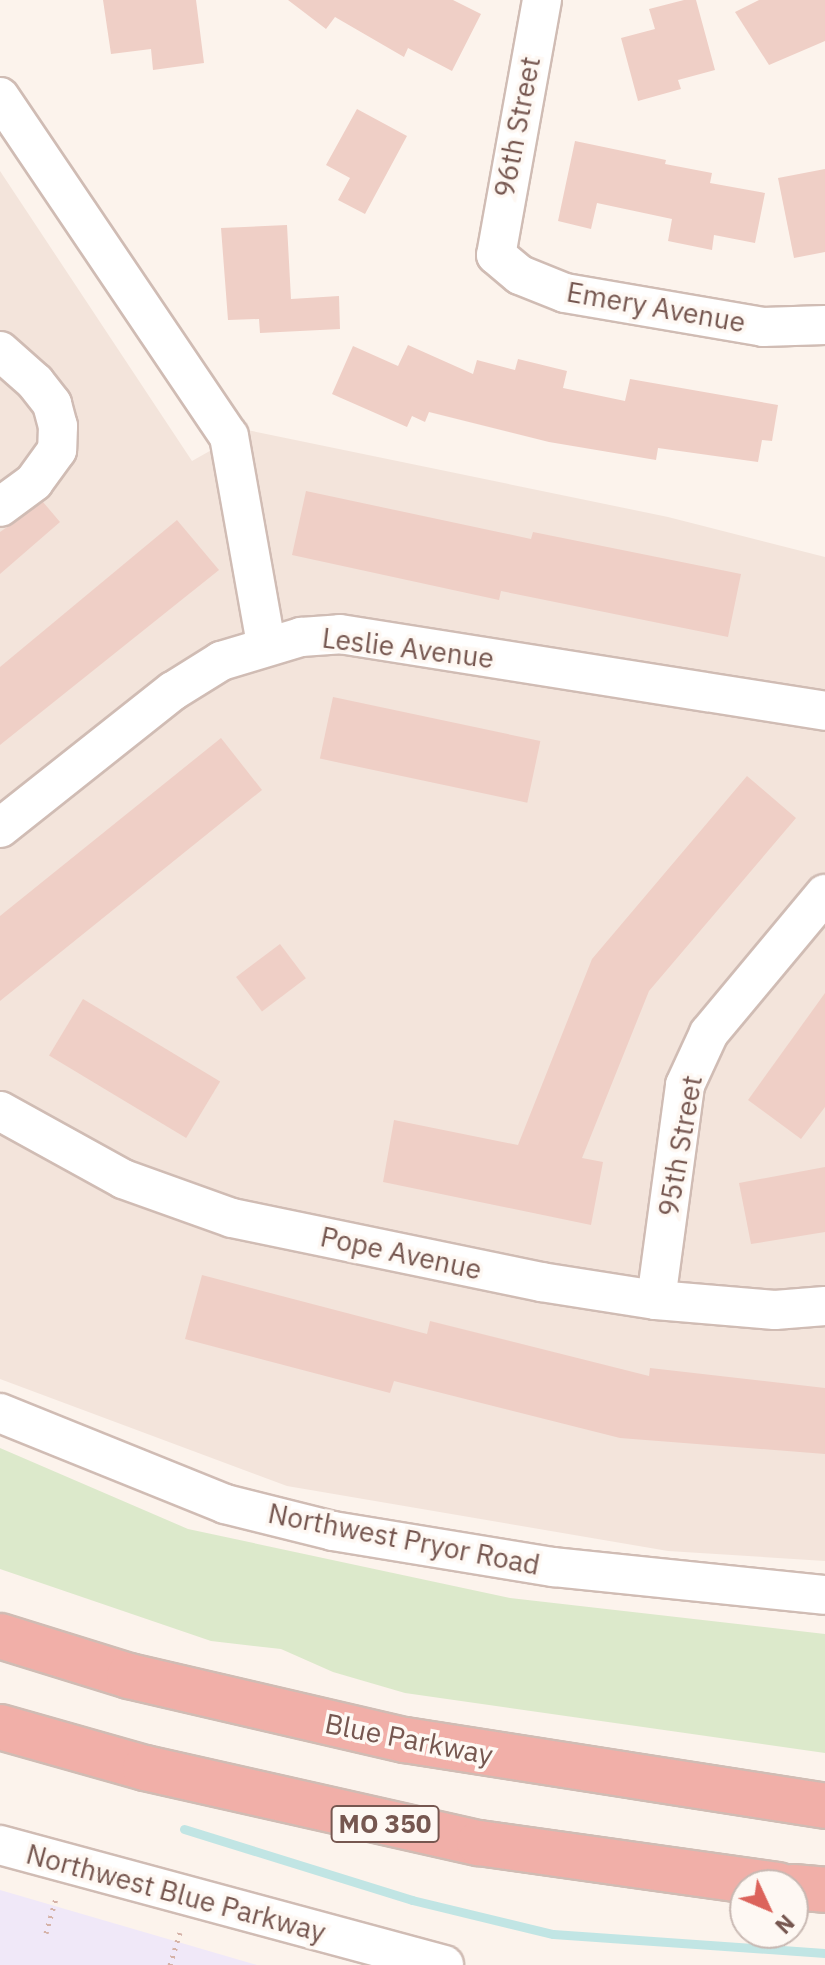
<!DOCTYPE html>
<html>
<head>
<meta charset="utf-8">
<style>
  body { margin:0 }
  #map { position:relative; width:825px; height:1965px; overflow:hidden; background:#fcf3ec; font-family:"IBM Plex Sans",sans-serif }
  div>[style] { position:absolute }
  .residential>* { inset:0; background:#f3e4db }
  .education>* { inset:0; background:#f0e8f8 }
  .green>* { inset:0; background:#dce9cb }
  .stream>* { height:9px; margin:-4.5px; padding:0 4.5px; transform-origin:4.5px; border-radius:4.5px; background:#c1e5e4 }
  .building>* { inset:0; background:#efcfc6; transform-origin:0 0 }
  .path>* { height:5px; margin-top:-2.5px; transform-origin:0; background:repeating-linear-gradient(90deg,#d5b2a8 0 2px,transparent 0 8px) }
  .roads { filter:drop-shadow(2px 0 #d0bcb4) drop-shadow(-2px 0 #d0bcb4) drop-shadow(0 2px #d0bcb4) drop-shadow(0 -2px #d0bcb4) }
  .minor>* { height:38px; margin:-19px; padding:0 19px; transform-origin:19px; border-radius:19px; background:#fff }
  .highway>* { height:44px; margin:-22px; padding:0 22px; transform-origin:22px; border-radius:22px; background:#f1afa8 }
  span { translate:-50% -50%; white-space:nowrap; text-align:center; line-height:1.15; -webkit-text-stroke:7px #fef8f3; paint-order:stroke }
  .shield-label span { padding:2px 6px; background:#fef8f3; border:2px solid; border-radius:6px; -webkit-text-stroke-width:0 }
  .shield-label { font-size:26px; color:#765750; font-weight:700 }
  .street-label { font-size:28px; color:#765750 }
  .north { position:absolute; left:729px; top:1869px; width:80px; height:80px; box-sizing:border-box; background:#fef8f3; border:2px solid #c8b8b2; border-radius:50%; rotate:134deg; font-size:22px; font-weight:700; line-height:32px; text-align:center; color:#765750 }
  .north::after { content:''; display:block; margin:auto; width:28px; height:36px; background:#dc635b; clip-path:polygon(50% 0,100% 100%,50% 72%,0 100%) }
</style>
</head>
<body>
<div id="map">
  <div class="residential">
    <div style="clip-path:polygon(0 171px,192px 461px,247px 430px,668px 517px,825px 557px,825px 1561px,668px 1551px,287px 1486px,0 1379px)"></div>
  </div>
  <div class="education">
    <div style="clip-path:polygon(0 1890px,257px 1965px,0 1965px)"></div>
  </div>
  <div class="green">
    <div style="clip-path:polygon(0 1448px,188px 1529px,510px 1598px,825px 1634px,825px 1753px,405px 1693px,333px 1672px,281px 1649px,211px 1641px,0 1569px)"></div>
  </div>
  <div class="stream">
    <div style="left:184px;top:1829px;width:239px;rotate:17.3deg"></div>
    <div style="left:412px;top:1900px;width:145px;rotate:13.6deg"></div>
    <div style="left:553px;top:1934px;width:273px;rotate:4deg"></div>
  </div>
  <div class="building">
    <div style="clip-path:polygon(103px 0,196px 0,204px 63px,153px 70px,151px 49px,111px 54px)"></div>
    <div style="clip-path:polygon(288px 0,453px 0,481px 14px,452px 71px,408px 48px,404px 57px,335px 17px,326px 29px)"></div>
    <div style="clip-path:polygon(684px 0,696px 0,715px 70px,678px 80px,681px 89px,638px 101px,621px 38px,655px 29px,649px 9px)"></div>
    <div style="clip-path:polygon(759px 0,825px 0,825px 41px,769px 65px,735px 12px)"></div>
    <div style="clip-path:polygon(357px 109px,407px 136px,365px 214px,338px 200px,350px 178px,326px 165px)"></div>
    <div style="clip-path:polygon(575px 141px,666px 160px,665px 164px,712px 173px,710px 183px,765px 193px,755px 243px,714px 235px,712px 250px,668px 241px,672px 219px,597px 203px,591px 229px,558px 221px)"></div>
    <div style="clip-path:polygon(825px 169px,825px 252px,794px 258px,778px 178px)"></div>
    <div style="clip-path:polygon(287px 225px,291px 299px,339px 296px,340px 329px,260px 333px,259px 319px,228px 320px,221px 228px)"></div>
    <div style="clip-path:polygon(408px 345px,473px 374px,477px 360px,515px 370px,518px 359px,567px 371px,563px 388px,625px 401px,630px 379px,778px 405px,772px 441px,762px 440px,758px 462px,658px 448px,656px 460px,549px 442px,429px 412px,425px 422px,412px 416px,407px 427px,332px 394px,353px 346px,398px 366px)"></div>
    <div style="clip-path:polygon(306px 491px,531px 539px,533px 532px,741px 574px,728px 637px,501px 591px,499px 600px,292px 555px)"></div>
    <div style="clip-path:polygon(43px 502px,60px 522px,0 574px,0 532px)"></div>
    <div style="clip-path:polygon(177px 520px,219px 570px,0 745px,0 667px)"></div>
    <div style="left:333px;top:697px;width:212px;height:63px;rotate:12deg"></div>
    <div style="clip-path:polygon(221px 738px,262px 790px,0 1001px,0 916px)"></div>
    <div style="clip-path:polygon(747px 776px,796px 818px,649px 991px,582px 1158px,603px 1162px,591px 1225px,383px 1182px,394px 1120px,518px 1145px,592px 959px)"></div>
    <div style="left:280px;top:944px;width:43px;height:55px;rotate:53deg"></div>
    <div style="clip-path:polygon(825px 993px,825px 1107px,801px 1139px,748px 1100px)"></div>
    <div style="left:83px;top:999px;width:160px;height:66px;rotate:31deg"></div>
    <div style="clip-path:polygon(825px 1167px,825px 1232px,751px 1244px,739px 1183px)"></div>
    <div style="clip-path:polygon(202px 1275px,427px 1334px,430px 1321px,649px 1376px,650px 1368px,825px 1388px,825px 1454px,620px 1438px,394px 1381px,390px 1393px,185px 1339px)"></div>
  </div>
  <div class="path">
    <div style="left:46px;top:1933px;width:37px;rotate:-74deg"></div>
    <div style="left:170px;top:1965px;width:34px;rotate:-73deg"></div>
  </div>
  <div class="roads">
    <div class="minor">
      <div style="left:542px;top:0;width:259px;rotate:100.2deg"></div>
      <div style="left:496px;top:255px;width:31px;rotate:40deg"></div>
      <div style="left:520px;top:275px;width:48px;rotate:21.8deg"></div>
      <div style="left:565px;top:293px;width:201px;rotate:9.7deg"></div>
      <div style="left:763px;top:327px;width:62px;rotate:-1.8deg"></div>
      <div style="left:0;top:97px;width:409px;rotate:56deg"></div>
      <div style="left:229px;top:436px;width:211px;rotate:79.9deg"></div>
      <div style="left:0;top:351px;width:47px;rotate:41.5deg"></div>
      <div style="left:35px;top:382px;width:28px;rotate:52deg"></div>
      <div style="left:52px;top:404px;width:23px;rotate:75deg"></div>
      <div style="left:58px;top:426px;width:24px;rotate:92deg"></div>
      <div style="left:57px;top:450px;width:39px;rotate:126deg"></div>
      <div style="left:34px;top:482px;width:42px;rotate:143.7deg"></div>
      <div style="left:0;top:828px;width:221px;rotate:-38.4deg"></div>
      <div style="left:173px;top:691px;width:57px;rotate:-32deg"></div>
      <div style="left:221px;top:661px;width:84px;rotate:-16.7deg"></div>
      <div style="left:301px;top:637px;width:39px;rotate:-4deg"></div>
      <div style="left:340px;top:634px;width:491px;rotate:9deg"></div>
      <div style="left:0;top:1111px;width:141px;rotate:28.9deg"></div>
      <div style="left:123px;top:1179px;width:116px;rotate:19.7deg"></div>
      <div style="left:232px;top:1218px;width:316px;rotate:11.7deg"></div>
      <div style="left:541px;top:1282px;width:116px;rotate:8.9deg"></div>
      <div style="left:656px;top:1300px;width:119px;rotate:4.8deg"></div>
      <div style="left:775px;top:1310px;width:50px;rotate:-4.6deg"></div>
      <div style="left:656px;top:1300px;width:217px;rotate:-82.3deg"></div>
      <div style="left:685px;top:1085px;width:57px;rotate:-65.2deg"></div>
      <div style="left:709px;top:1033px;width:181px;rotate:-50.2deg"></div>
      <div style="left:0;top:1413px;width:243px;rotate:22deg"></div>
      <div style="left:225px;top:1504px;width:111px;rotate:14deg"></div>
      <div style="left:333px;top:1531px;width:224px;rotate:9.3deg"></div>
      <div style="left:554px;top:1567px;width:272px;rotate:5.9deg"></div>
      <div style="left:0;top:1845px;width:460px;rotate:15.1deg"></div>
    </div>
    <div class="highway">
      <div style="left:0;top:1636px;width:135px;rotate:17.2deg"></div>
      <div style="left:129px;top:1676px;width:283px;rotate:13.1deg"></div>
      <div style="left:405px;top:1740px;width:425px;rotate:8.9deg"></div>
      <div style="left:0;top:1727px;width:151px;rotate:15.8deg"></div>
      <div style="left:145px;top:1768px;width:342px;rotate:12.7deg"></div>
      <div style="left:479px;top:1843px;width:302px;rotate:8deg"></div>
      <div style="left:793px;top:1887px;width:32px;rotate:5deg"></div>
    </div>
  </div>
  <div class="shield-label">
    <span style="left:385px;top:1824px">MO 350</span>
  </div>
  <div class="street-label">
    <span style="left:517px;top:127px;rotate:-79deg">96th Street</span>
    <span style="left:656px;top:307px;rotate:10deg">Emery Avenue</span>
    <span style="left:408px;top:648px;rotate:7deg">Leslie Avenue</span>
    <span style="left:680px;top:1146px;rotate:-80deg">95th Street</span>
    <span style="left:401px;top:1253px;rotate:12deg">Pope Avenue</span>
    <span style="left:404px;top:1539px;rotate:11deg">Northwest Pryor Road</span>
    <span style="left:409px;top:1739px;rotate:11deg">Blue Parkway</span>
    <span style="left:176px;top:1893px;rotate:15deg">Northwest Blue Parkway</span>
  </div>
  <div class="north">N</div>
</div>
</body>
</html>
